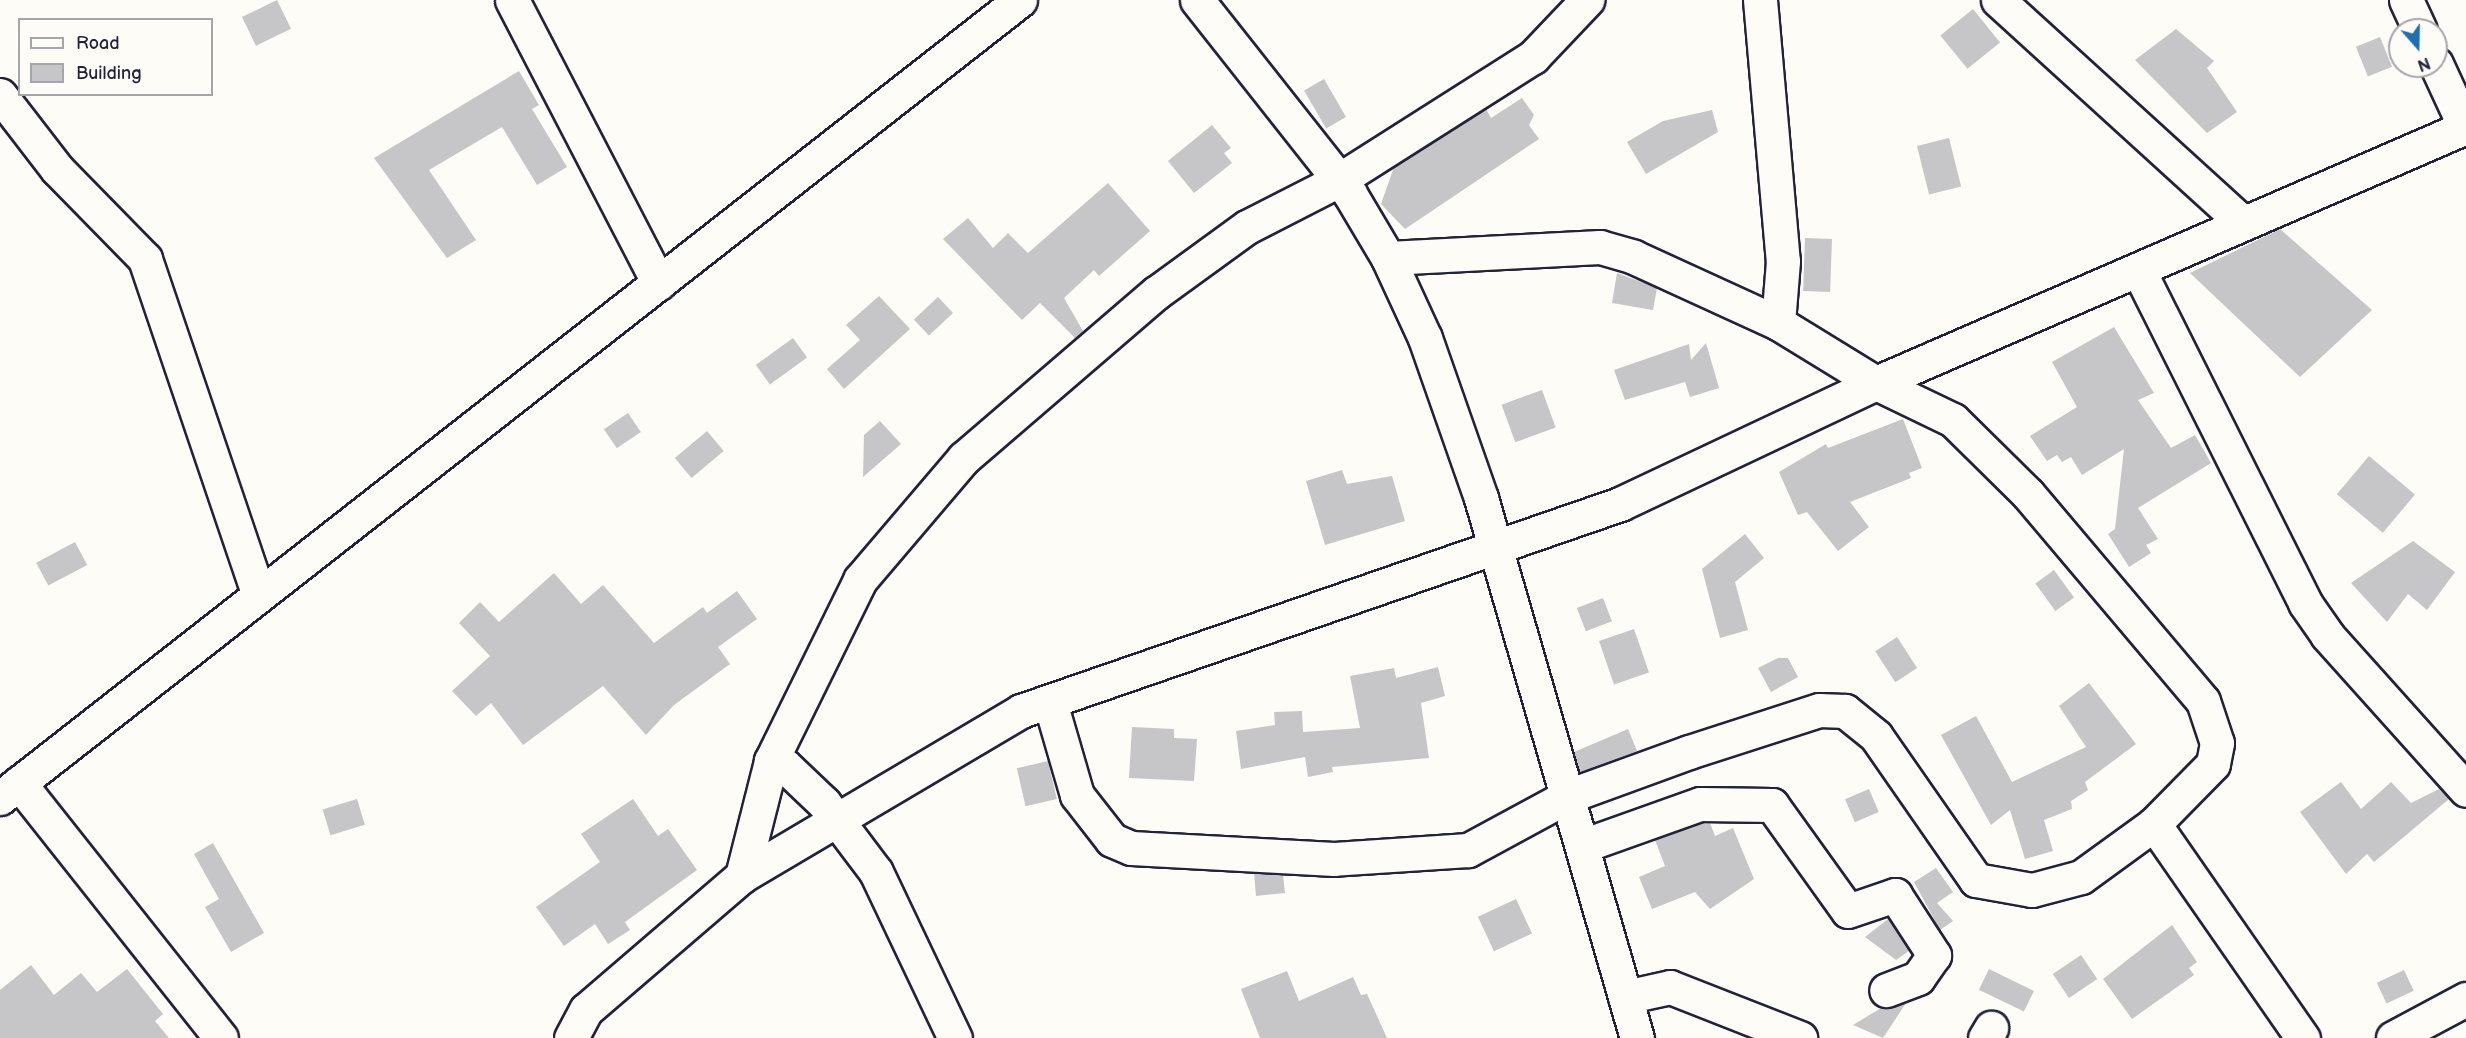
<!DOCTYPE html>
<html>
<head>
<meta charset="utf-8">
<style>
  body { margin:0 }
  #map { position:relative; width:2466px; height:1038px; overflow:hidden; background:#fdfcf7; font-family:"Balsamiq Sans",sans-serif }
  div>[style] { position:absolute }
  .building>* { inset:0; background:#c6c6c8; transform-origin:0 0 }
  .roads { filter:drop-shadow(2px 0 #22223b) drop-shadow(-2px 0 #22223b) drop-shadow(0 2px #22223b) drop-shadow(0 -2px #22223b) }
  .minor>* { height:33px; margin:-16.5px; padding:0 16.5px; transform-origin:16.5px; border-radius:16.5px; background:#fdfcf7 }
  .highway>* { height:33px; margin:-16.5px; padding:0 16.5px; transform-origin:16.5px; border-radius:16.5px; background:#fdfcf7 }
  span { translate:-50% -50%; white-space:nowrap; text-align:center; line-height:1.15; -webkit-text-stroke:4.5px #fdfcf7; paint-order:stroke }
  .legend { position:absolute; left:18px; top:18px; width:195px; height:78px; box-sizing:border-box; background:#fdfcf7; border:2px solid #a5a5ac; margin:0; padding:8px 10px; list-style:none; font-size:18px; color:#22223b }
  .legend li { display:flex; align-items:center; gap:12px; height:30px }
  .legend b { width:30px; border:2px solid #a5a5ac }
  .north { position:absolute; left:2388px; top:18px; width:60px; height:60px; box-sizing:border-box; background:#fdfcf7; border:2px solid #a5a5ac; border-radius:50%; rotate:160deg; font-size:16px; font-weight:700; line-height:24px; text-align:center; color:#22223b }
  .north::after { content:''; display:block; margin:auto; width:21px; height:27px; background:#1f6fb2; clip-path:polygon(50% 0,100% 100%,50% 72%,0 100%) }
</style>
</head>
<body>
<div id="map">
  <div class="building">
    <div style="left:277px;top:0;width:32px;height:39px;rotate:64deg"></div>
    <div style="left:1973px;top:9px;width:43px;height:42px;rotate:51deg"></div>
    <div style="clip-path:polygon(2176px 29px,2214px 61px,2207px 68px,2237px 112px,2207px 133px,2135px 60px)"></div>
    <div style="left:2380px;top:37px;width:32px;height:26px;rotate:68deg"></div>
    <div style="clip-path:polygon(519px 71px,539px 105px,532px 109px,567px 167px,537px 185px,502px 127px,429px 170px,476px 240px,447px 258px,374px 158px)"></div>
    <div style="left:1324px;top:79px;width:44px;height:23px;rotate:60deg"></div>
    <div style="clip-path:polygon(1522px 98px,1534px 115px,1529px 125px,1539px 139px,1405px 229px,1381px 204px,1394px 167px,1486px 109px,1491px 118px)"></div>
    <div style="clip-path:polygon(1712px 110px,1718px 132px,1646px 174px,1627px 142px,1663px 121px)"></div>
    <div style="clip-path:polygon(1212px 125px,1231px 148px,1224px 153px,1232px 163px,1194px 193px,1168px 161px)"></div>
    <div style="left:1949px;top:138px;width:50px;height:33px;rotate:76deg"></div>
    <div style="clip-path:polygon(1108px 183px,1150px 231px,1099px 276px,1094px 270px,1064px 298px,1083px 331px,1075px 338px,1040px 303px,1022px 320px,943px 239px,968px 218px,993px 248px,1008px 233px,1028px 253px)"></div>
    <div style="clip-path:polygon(2280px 229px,2372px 310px,2300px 377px,2190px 273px)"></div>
    <div style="left:1805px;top:238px;width:27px;height:53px;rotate:2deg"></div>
    <div style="clip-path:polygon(1617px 273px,1657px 288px,1653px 310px,1612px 303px)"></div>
    <div style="clip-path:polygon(879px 296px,910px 329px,844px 389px,827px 369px,860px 340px,846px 325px)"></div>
    <div style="left:938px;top:297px;width:22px;height:33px;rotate:47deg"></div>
    <div style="clip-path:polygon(2114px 327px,2154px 393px,2138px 400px,2171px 448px,2195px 435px,2211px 463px,2138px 508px,2158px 539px,2146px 545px,2151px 553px,2129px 567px,2108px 534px,2115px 529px,2124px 449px,2082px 475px,2071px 457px,2062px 462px,2057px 455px,2047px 461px,2030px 436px,2077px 407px,2052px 362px)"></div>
    <div style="left:793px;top:338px;width:24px;height:46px;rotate:54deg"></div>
    <div style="clip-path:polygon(1706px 343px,1719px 388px,1690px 397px,1685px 382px,1625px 400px,1614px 370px,1689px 344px,1691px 360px)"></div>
    <div style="left:1542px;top:390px;width:40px;height:43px;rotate:70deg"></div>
    <div style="left:628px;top:413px;width:23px;height:29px;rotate:56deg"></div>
    <div style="clip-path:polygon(1903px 419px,1922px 468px,1909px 473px,1911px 478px,1850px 502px,1869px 527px,1838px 551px,1807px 512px,1798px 515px,1779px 472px,1826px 444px,1828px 448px)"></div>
    <div style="clip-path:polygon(880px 421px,901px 444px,863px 477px,864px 435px)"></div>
    <div style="left:707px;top:431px;width:26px;height:42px;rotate:50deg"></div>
    <div style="left:2369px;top:456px;width:60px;height:50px;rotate:40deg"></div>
    <div style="clip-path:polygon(1342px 470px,1347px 484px,1392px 476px,1405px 521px,1325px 545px,1306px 481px)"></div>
    <div style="clip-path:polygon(1745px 534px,1764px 558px,1735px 582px,1748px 630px,1720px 638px,1702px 569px)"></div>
    <div style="clip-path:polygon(2413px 541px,2455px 572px,2427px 610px,2408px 594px,2387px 622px,2351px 583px)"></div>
    <div style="left:75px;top:542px;width:26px;height:44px;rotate:62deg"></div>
    <div style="left:2054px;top:570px;width:34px;height:23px;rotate:54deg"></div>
    <div style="clip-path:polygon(554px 573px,581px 604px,603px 585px,654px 643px,703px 607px,707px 613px,737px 591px,757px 619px,718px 647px,730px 664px,674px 705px,646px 735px,603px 686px,523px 745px,491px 703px,476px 716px,452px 691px,490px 656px,459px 623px,480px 602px,499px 622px)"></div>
    <div style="left:1603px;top:598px;width:25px;height:28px;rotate:69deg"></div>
    <div style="left:1634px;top:629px;width:46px;height:37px;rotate:71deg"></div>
    <div style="left:1897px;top:637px;width:37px;height:26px;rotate:57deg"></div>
    <div style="clip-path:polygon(1778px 658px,1788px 658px,1798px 677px,1771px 692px,1758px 668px)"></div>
    <div style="clip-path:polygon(1438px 667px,1445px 696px,1421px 703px,1429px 758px,1332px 767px,1333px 772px,1308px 777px,1305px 757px,1241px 769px,1236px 731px,1275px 725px,1274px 712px,1302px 711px,1303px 732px,1360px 728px,1350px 676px,1394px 668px,1396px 678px)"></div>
    <div style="clip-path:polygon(2089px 683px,2136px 744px,2085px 782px,2088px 790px,2071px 801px,2072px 809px,2044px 820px,2053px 851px,2025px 859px,2010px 810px,1991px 825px,1941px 735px,1976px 716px,2012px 782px,2086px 747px,2059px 706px)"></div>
    <div style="clip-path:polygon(1132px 727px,1174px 729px,1174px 738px,1197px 739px,1194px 781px,1129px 778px)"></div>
    <div style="clip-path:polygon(1628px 729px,1637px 751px,1580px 772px,1574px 752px)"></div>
    <div style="left:1048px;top:761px;width:39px;height:32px;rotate:77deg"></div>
    <div style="clip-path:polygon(2341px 782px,2361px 809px,2391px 782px,2411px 803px,2439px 789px,2449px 799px,2374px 862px,2367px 854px,2346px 874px,2300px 812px)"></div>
    <div style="left:1869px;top:789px;width:25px;height:26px;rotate:67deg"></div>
    <div style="left:357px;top:799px;width:27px;height:36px;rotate:73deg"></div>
    <div style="clip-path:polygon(633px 799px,658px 836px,668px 829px,697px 870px,625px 922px,630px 930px,608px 944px,595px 924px,564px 946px,536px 907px,600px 862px,581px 834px)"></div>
    <div style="clip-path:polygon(1703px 823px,1710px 823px,1715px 836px,1733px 828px,1754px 879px,1710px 909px,1695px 892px,1652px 909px,1639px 877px,1665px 866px,1655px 840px)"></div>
    <div style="clip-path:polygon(213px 843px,264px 933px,231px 952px,205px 907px,219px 899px,194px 854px)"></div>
    <div style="clip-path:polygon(1936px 868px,1953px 892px,1937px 903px,1953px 921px,1940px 930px,1914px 882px)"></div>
    <div style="clip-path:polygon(1254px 873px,1283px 875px,1285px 893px,1256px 896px)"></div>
    <div style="left:1516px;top:899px;width:38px;height:42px;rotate:65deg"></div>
    <div style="clip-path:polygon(1888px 919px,1909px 951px,1896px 960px,1865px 937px)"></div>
    <div style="clip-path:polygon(2172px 925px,2197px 962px,2189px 968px,2194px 975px,2132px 1019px,2103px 979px)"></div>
    <div style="left:2081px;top:955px;width:29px;height:34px;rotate:56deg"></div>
    <div style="clip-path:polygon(31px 965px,54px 995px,81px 973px,97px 992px,127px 969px,163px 1014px,155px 1021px,169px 1038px,0 1038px,0 990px)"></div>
    <div style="left:1989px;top:969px;width:50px;height:23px;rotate:26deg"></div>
    <div style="left:2404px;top:970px;width:23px;height:30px;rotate:65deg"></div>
    <div style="clip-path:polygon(1287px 971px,1299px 1001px,1353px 977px,1361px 995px,1367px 994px,1387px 1038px,1260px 1038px,1241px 989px)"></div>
    <div style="clip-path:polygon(1906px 1003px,1883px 1038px,1853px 1025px,1881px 1008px)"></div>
  </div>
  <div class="roads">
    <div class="minor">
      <div style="left:512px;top:0;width:319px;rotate:62.6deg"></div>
      <div style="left:1197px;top:0;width:247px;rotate:51.7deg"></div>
      <div style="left:1350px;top:194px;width:74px;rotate:59.3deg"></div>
      <div style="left:1388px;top:258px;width:88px;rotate:65.2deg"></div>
      <div style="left:1425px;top:338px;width:170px;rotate:70.7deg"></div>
      <div style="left:1481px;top:498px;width:562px;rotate:73.89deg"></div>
      <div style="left:1760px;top:0;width:262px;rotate:85deg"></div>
      <div style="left:1783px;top:261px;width:62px;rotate:94.6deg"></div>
      <div style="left:1998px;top:0;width:328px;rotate:42.3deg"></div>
      <div style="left:2406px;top:0;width:33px;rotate:65deg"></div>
      <div style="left:2436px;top:64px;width:72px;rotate:65.2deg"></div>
      <div style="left:0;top:95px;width:93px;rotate:52.4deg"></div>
      <div style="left:57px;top:169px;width:126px;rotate:45.6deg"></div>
      <div style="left:145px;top:259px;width:352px;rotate:71.3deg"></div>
      <div style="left:1388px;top:258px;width:212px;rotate:-3deg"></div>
      <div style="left:1600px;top:247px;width:35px;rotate:16deg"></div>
      <div style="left:1634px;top:257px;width:158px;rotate:24.6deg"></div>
      <div style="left:1778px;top:323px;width:115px;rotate:31.5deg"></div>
      <div style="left:1876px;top:383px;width:643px;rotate:-23.46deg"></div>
      <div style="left:2139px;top:271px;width:371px;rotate:63.4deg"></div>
      <div style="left:2305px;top:603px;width:39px;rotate:55deg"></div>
      <div style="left:2327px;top:635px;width:208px;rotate:48.1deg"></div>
      <div style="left:771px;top:761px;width:15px;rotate:20deg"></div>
      <div style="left:785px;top:766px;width:54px;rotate:43.5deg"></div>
      <div style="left:824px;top:803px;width:86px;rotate:53deg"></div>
      <div style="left:876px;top:872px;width:184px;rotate:64.6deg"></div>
      <div style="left:19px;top:783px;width:325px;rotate:51.6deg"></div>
      <div style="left:2154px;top:824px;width:261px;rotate:55.2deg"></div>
      <div style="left:1582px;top:846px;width:125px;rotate:-19.6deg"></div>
      <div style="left:1700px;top:804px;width:72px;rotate:0.8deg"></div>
      <div style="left:1772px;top:805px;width:130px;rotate:54.4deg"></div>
      <div style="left:1848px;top:911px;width:50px;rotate:-18.8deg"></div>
      <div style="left:1895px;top:895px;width:72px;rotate:57deg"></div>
      <div style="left:1934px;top:955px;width:28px;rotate:125deg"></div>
      <div style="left:1918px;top:978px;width:34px;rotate:159deg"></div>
      <div style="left:742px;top:876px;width:324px;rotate:-30.6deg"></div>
      <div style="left:1021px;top:711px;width:634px;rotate:-19.06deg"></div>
      <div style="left:1620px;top:504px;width:283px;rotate:-25.3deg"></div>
      <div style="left:1876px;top:383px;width:85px;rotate:25.7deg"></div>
      <div style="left:1953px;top:420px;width:105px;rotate:44.6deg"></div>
      <div style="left:2028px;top:494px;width:271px;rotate:49.8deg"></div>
      <div style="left:2203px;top:701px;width:44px;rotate:71.6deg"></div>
      <div style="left:2217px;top:743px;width:21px;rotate:101deg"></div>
      <div style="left:2213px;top:764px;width:84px;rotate:134.5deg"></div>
      <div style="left:2154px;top:824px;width:90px;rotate:144deg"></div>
      <div style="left:2081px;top:877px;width:51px;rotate:165.1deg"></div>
      <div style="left:2032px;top:890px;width:57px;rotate:-169.9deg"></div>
      <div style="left:1976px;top:880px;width:175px;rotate:-124.8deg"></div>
      <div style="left:1876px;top:736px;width:40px;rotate:-141deg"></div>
      <div style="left:1845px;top:711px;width:26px;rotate:-178deg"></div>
      <div style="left:1819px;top:710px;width:137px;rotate:162.1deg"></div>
      <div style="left:1689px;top:752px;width:129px;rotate:160deg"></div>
      <div style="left:1568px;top:796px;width:114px;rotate:151.6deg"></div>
      <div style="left:1468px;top:850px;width:134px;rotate:176.2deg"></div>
      <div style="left:1334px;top:859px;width:203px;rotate:-176.9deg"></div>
      <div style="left:1131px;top:848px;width:21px;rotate:-157deg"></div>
      <div style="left:1112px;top:840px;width:57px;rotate:-127.9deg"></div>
      <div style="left:1077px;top:795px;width:97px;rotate:-106.2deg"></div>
      <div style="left:1625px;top:997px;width:46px;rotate:-12.5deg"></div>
      <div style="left:1670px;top:987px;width:140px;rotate:21.4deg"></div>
      <div style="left:571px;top:1038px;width:32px;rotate:-62deg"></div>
      <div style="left:586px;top:1010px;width:206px;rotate:-40.7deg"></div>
      <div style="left:742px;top:876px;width:119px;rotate:-75.8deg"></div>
      <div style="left:771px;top:761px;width:202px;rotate:-63.8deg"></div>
      <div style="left:860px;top:580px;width:160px;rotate:-49.6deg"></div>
      <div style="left:964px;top:458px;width:253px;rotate:-40.7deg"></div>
      <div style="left:1156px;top:293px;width:112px;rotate:-36deg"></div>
      <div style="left:1247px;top:227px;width:103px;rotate:-27.1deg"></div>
      <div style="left:1339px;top:180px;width:230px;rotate:-32.4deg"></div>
      <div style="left:1533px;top:57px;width:79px;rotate:-46.5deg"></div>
      <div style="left:1985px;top:1038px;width:12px;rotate:-59deg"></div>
      <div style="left:2393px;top:1038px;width:83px;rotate:-28.1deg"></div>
    </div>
    <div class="highway">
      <div style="left:0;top:798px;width:1295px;rotate:-38.04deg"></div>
    </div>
  </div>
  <ul class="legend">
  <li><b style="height:8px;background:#fdfcf7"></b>Road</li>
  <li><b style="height:16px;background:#c6c6c8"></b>Building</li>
  </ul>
  <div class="north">N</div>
</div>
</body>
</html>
